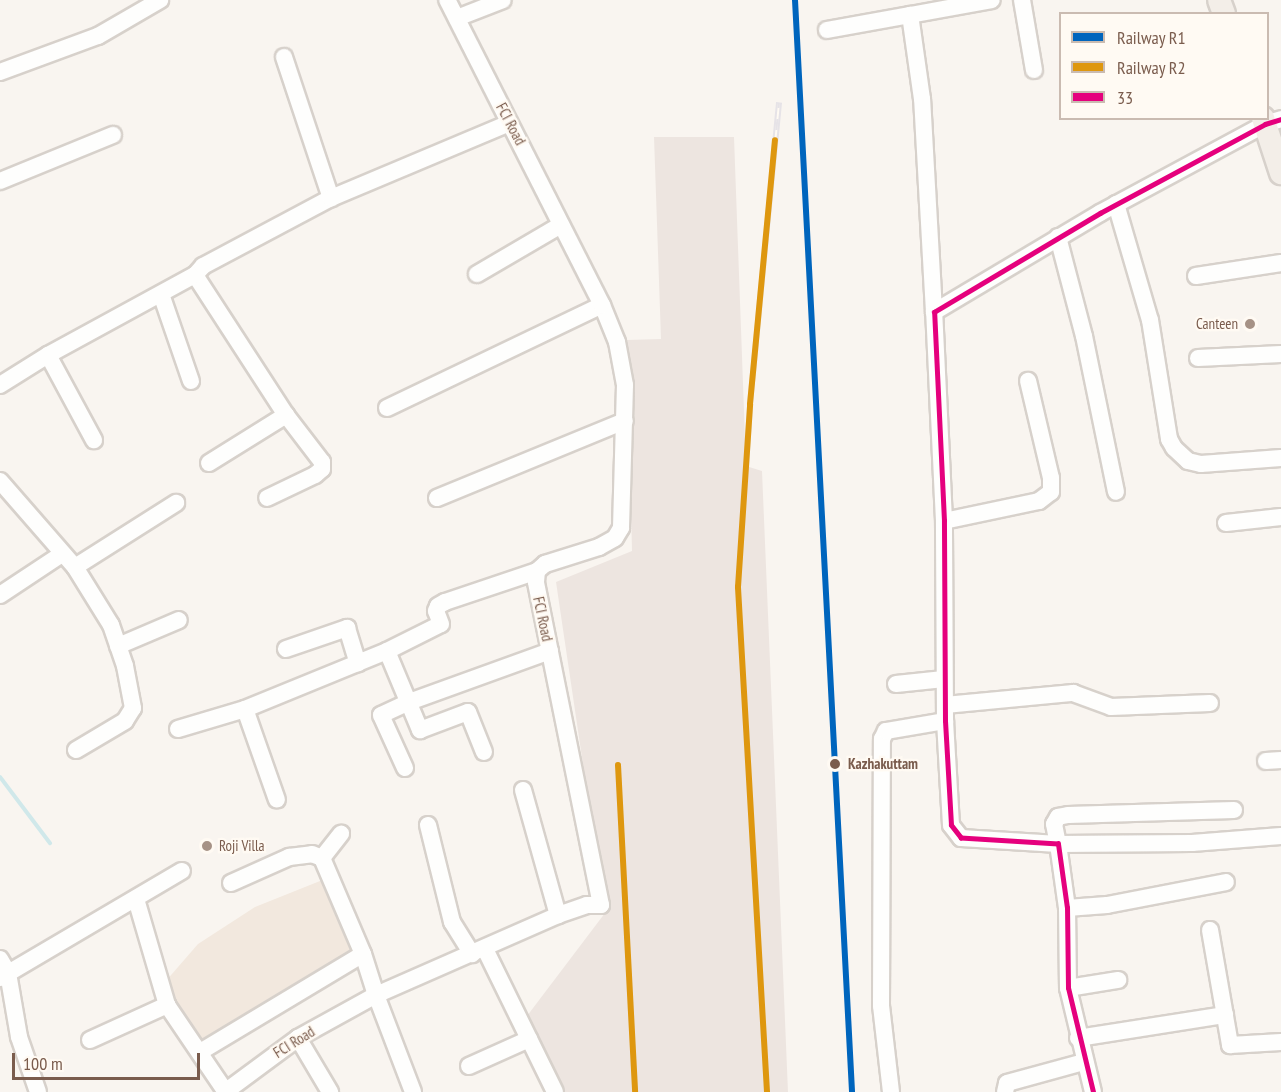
<!DOCTYPE html>
<html>
<head>
<meta charset="utf-8">
<style>
  body { margin:0 }
  #map { position:relative; width:1281px; height:1092px; overflow:hidden; background:#f9f5f0; font-family:"PT Sans Narrow",sans-serif }
  div>[style] { position:absolute }
  .residential>* { inset:0; background:#f2e8de }
  .industrial>* { inset:0; background:#ede5e0 }
  .stream>* { height:4px; margin:-2px; padding:0 2px; transform-origin:2px; border-radius:2px; background:#d0e8ea }
  .roads { filter:drop-shadow(2px 0 #d7d1cb) drop-shadow(-2px 0 #d7d1cb) drop-shadow(0 2px #d7d1cb) drop-shadow(0 -2px #d7d1cb) }
  .minor>* { height:16px; margin:-8px; padding:0 8px; transform-origin:8px; border-radius:8px; background:#fefefd }
  .major>* { height:22px; margin:-11px; padding:0 11px; transform-origin:11px; border-radius:11px; background:#f3eee8 }
  .rail>* { height:6px; margin-top:-3px; transform-origin:0; background:repeating-linear-gradient(90deg,#fffaf3 0 11px,#e6e3e7 0 22px); box-sizing:border-box; border-block:2px solid #e6e3e7 }
  .bus-1>* { height:4.5px; margin:-2.25px; padding:0 2.25px; transform-origin:2.25px; border-radius:2.25px; background:#e5007d }
  .rail-1>* { height:6px; margin:-3px; padding:0 3px; transform-origin:3px; border-radius:3px; background:#0065bd }
  .rail-2>* { height:6px; margin:-3px; padding:0 3px; transform-origin:3px; border-radius:3px; background:#de970f }
  .dots>* { width:16px; height:16px; translate:-50% -50%; box-sizing:border-box; border:3px solid #fffaf3; border-radius:50% }
  span { translate:-50% -50%; white-space:nowrap; text-align:center; line-height:1.15; -webkit-text-stroke:4.5px #fffaf3; paint-order:stroke }
  .street-label { font-size:15px; color:#7a5c4d }
  .poi-label { font-size:15px; color:#7a5c4d }
  .right { translate:-100% -50%; text-align:right }
  .left { translate:0 -50%; text-align:left }
  .stop-label { font-size:15px; color:#7a5c4d; font-weight:700 }
  .legend { position:absolute; left:1059px; top:12px; width:210px; height:108px; box-sizing:border-box; background:#fffaf3; border:2px solid #cabbb1; margin:0; padding:8px 10px; list-style:none; font-size:18px; color:#7a5c4d }
  .legend li { display:flex; align-items:center; gap:12px; height:30px }
  .legend b { width:30px; border:2px solid #cabbb1 }
  .scale { position:absolute; left:12px; top:1053px; width:188px; height:27px; box-sizing:border-box; border:3px solid #7a5c4d; border-top:0; padding-left:8px; font-size:18px; line-height:21px; white-space:nowrap; color:#7a5c4d; -webkit-text-stroke:4px #fffaf3; paint-order:stroke }
</style>
</head>
<body>
<div id="map">
  <div class="residential">
    <div style="clip-path:polygon(325px 879px,361px 953px,203px 1049px,165px 982px,198px 944px,255px 907px)"></div>
  </div>
  <div class="industrial">
    <div style="clip-path:polygon(654px 137px,734px 137px,746px 466px,762px 471px,788px 1092px,558px 1092px,524px 1020px,605px 913px,556px 582px,632px 551px,627px 340px,661px 339px)"></div>
  </div>
  <div class="stream">
    <div style="left:0;top:777px;width:83px;rotate:52.9deg"></div>
  </div>
  <div class="roads">
    <div class="minor">
      <div style="left:1022px;top:0;width:71px;rotate:80.3deg"></div>
      <div style="left:457px;top:18px;width:49px;rotate:-21.4deg"></div>
      <div style="left:827px;top:30px;width:84px;rotate:-10.2deg"></div>
      <div style="left:284px;top:57px;width:149px;rotate:71.6deg"></div>
      <div style="left:0;top:72px;width:104px;rotate:-20.2deg"></div>
      <div style="left:98px;top:36px;width:72px;rotate:-30.1deg"></div>
      <div style="left:0;top:181px;width:122px;rotate:-22.2deg"></div>
      <div style="left:1116px;top:204px;width:121px;rotate:73.7deg"></div>
      <div style="left:1150px;top:320px;width:121px;rotate:80.9deg"></div>
      <div style="left:1169px;top:439px;width:10px;rotate:61deg"></div>
      <div style="left:1174px;top:448px;width:19px;rotate:43deg"></div>
      <div style="left:1188px;top:461px;width:13px;rotate:13deg"></div>
      <div style="left:1201px;top:464px;width:80px;rotate:-4.3deg"></div>
      <div style="left:1058px;top:237px;width:102px;rotate:75.3deg"></div>
      <div style="left:1084px;top:336px;width:159px;rotate:78.4deg"></div>
      <div style="left:477px;top:274px;width:97px;rotate:-30.3deg"></div>
      <div style="left:195px;top:275px;width:167px;rotate:57deg"></div>
      <div style="left:286px;top:415px;width:59px;rotate:52.5deg"></div>
      <div style="left:322px;top:462px;width:7px;rotate:90deg"></div>
      <div style="left:322px;top:469px;width:9px;rotate:139deg"></div>
      <div style="left:315px;top:475px;width:53px;rotate:154.4deg"></div>
      <div style="left:1196px;top:276px;width:86px;rotate:-8.7deg"></div>
      <div style="left:161px;top:294px;width:92px;rotate:71deg"></div>
      <div style="left:934px;top:312px;width:213px;rotate:-93.2deg"></div>
      <div style="left:922px;top:99px;width:85px;rotate:-98.1deg"></div>
      <div style="left:910px;top:15px;width:83px;rotate:-10.4deg"></div>
      <div style="left:48px;top:355px;width:97px;rotate:61.6deg"></div>
      <div style="left:1198px;top:358px;width:83px;rotate:-2.8deg"></div>
      <div style="left:0;top:385px;width:57px;rotate:-32deg"></div>
      <div style="left:48px;top:355px;width:167px;rotate:-28.6deg"></div>
      <div style="left:195px;top:275px;width:12px;rotate:-48deg"></div>
      <div style="left:203px;top:266px;width:145px;rotate:-28deg"></div>
      <div style="left:331px;top:198px;width:193px;rotate:-22.8deg"></div>
      <div style="left:387px;top:408px;width:238px;rotate:-25.6deg"></div>
      <div style="left:209px;top:463px;width:91px;rotate:-31.9deg"></div>
      <div style="left:0;top:481px;width:114px;rotate:48.9deg"></div>
      <div style="left:75px;top:567px;width:120px;rotate:-32.4deg"></div>
      <div style="left:437px;top:498px;width:203px;rotate:-22.3deg"></div>
      <div style="left:944px;top:521px;width:97px;rotate:-11.9deg"></div>
      <div style="left:1039px;top:501px;width:15px;rotate:-37deg"></div>
      <div style="left:1051px;top:492px;width:14px;rotate:-90deg"></div>
      <div style="left:1051px;top:478px;width:100px;rotate:-103.3deg"></div>
      <div style="left:1226px;top:523px;width:55px;rotate:-6.2deg"></div>
      <div style="left:75px;top:567px;width:68px;rotate:58.2deg"></div>
      <div style="left:111px;top:625px;width:43px;rotate:71.1deg"></div>
      <div style="left:125px;top:666px;width:43px;rotate:79.2deg"></div>
      <div style="left:133px;top:708px;width:15px;rotate:122deg"></div>
      <div style="left:125px;top:721px;width:57px;rotate:149.4deg"></div>
      <div style="left:0;top:595px;width:74px;rotate:-33.5deg"></div>
      <div style="left:118px;top:646px;width:66px;rotate:-23.1deg"></div>
      <div style="left:286px;top:649px;width:65px;rotate:-19deg"></div>
      <div style="left:347px;top:628px;width:37px;rotate:73deg"></div>
      <div style="left:387px;top:651px;width:60px;rotate:-26.6deg"></div>
      <div style="left:441px;top:624px;width:14px;rotate:-111deg"></div>
      <div style="left:436px;top:611px;width:5px;rotate:-68deg"></div>
      <div style="left:438px;top:606px;width:8px;rotate:-30deg"></div>
      <div style="left:445px;top:602px;width:97px;rotate:-18.6deg"></div>
      <div style="left:896px;top:684px;width:48px;rotate:-5.9deg"></div>
      <div style="left:945px;top:705px;width:129px;rotate:-5.4deg"></div>
      <div style="left:1073px;top:693px;width:40px;rotate:20.2deg"></div>
      <div style="left:1111px;top:707px;width:99px;rotate:-2.3deg"></div>
      <div style="left:245px;top:709px;width:96px;rotate:70.6deg"></div>
      <div style="left:178px;top:729px;width:70px;rotate:-16.6deg"></div>
      <div style="left:245px;top:709px;width:153px;rotate:-22.2deg"></div>
      <div style="left:387px;top:651px;width:86px;rotate:67.3deg"></div>
      <div style="left:420px;top:730px;width:51px;rotate:-20.6deg"></div>
      <div style="left:468px;top:712px;width:43px;rotate:68.2deg"></div>
      <div style="left:1266px;top:761px;width:15px;rotate:-4deg"></div>
      <div style="left:405px;top:768px;width:58px;rotate:-114.4deg"></div>
      <div style="left:381px;top:715px;width:31px;rotate:-25deg"></div>
      <div style="left:409px;top:702px;width:150px;rotate:-19.9deg"></div>
      <div style="left:523px;top:790px;width:130px;rotate:74.4deg"></div>
      <div style="left:1234px;top:810px;width:166px;rotate:178.3deg"></div>
      <div style="left:1068px;top:815px;width:10px;rotate:169deg"></div>
      <div style="left:1058px;top:817px;width:8px;rotate:120deg"></div>
      <div style="left:1054px;top:824px;width:20px;rotate:79deg"></div>
      <div style="left:1058px;top:844px;width:134px;rotate:-0.4deg"></div>
      <div style="left:1192px;top:843px;width:89px;rotate:-4.5deg"></div>
      <div style="left:428px;top:825px;width:100px;rotate:76.1deg"></div>
      <div style="left:452px;top:922px;width:38px;rotate:58deg"></div>
      <div style="left:322px;top:858px;width:31px;rotate:-52deg"></div>
      <div style="left:231px;top:883px;width:64px;rotate:-24.1deg"></div>
      <div style="left:289px;top:857px;width:23px;rotate:-7deg"></div>
      <div style="left:312px;top:854px;width:11px;rotate:22deg"></div>
      <div style="left:322px;top:858px;width:104px;rotate:66.9deg"></div>
      <div style="left:363px;top:954px;width:43px;rotate:72.4deg"></div>
      <div style="left:376px;top:995px;width:104px;rotate:69.1deg"></div>
      <div style="left:136px;top:899px;width:110px;rotate:73.7deg"></div>
      <div style="left:167px;top:1005px;width:105px;rotate:55.9deg"></div>
      <div style="left:1067px;top:908px;width:40px;rotate:-4.3deg"></div>
      <div style="left:1107px;top:905px;width:121px;rotate:-10.9deg"></div>
      <div style="left:1210px;top:930px;width:117px;rotate:80.1deg"></div>
      <div style="left:1230px;top:1045px;width:51px;rotate:-3.4deg"></div>
      <div style="left:485px;top:949px;width:159px;rotate:63.9deg"></div>
      <div style="left:0;top:959px;width:16px;rotate:60deg"></div>
      <div style="left:8px;top:973px;width:65px;rotate:80.2deg"></div>
      <div style="left:19px;top:1037px;width:58px;rotate:70.9deg"></div>
      <div style="left:0;top:978px;width:211px;rotate:-30.5deg"></div>
      <div style="left:1068px;top:988px;width:51px;rotate:-9.1deg"></div>
      <div style="left:298px;top:1038px;width:63px;rotate:59.3deg"></div>
      <div style="left:1078px;top:1038px;width:149px;rotate:-8.9deg"></div>
      <div style="left:90px;top:1040px;width:85px;rotate:-24.4deg"></div>
      <div style="left:200px;top:1052px;width:190px;rotate:-31deg"></div>
      <div style="left:469px;top:1066px;width:66px;rotate:-24.2deg"></div>
      <div style="left:225px;top:1092px;width:91px;rotate:-36.5deg"></div>
      <div style="left:298px;top:1038px;width:89px;rotate:-28.9deg"></div>
      <div style="left:376px;top:995px;width:199px;rotate:-23.7deg"></div>
      <div style="left:558px;top:915px;width:31px;rotate:-19deg"></div>
      <div style="left:587px;top:905px;width:14px"></div>
      <div style="left:601px;top:905px;width:329px;rotate:-101.4deg"></div>
      <div style="left:536px;top:582px;width:11px;rotate:-85deg"></div>
      <div style="left:537px;top:571px;width:11px;rotate:-41deg"></div>
      <div style="left:545px;top:564px;width:57px;rotate:-17.5deg"></div>
      <div style="left:599px;top:547px;width:18px;rotate:-29deg"></div>
      <div style="left:615px;top:538px;width:12px;rotate:-59deg"></div>
      <div style="left:621px;top:528px;width:143px;rotate:-88.4deg"></div>
      <div style="left:625px;top:385px;width:44px;rotate:-100.5deg"></div>
      <div style="left:617px;top:342px;width:40px;rotate:-112deg"></div>
      <div style="left:602px;top:305px;width:342px;rotate:-116.9deg"></div>
      <div style="left:891px;top:1092px;width:87px;rotate:-96.6deg"></div>
      <div style="left:881px;top:1006px;width:267px;rotate:-89.8deg"></div>
      <div style="left:882px;top:739px;width:9px;rotate:-63deg"></div>
      <div style="left:886px;top:731px;width:60px;rotate:-9.6deg"></div>
      <div style="left:1005px;top:1092px;width:9px;rotate:-77deg"></div>
      <div style="left:1007px;top:1083px;width:80px;rotate:-15.3deg"></div>
      <div style="left:1093px;top:1092px;width:107px;rotate:-103.5deg"></div>
      <div style="left:1068px;top:988px;width:80px;rotate:-90.7deg"></div>
      <div style="left:1067px;top:908px;width:65px;rotate:-98deg"></div>
      <div style="left:1058px;top:844px;width:97px;rotate:-176.5deg"></div>
      <div style="left:961px;top:838px;width:16px;rotate:-128deg"></div>
      <div style="left:951px;top:825px;width:104px;rotate:-93.3deg"></div>
      <div style="left:945px;top:721px;width:200px;rotate:-90.3deg"></div>
      <div style="left:944px;top:521px;width:209px;rotate:-92.7deg"></div>
      <div style="left:934px;top:312px;width:193px;rotate:-30.8deg"></div>
      <div style="left:1100px;top:213px;width:187px;rotate:-28.3deg"></div>
      <div style="left:1265px;top:124px;width:17px;rotate:-17deg"></div>
    </div>
    <div class="major">
      <div style="left:1219px;top:0;width:15px;rotate:70deg"></div>
      <div style="left:1263px;top:118px;width:58px;rotate:71.9deg"></div>
    </div>
  </div>
  <div class="rail">
    <div style="left:618px;top:765px;width:327px;rotate:87deg"></div>
    <div style="left:767px;top:1092px;width:506px;rotate:-93.29deg"></div>
    <div style="left:738px;top:587px;width:183px;rotate:-86.2deg"></div>
    <div style="left:750px;top:404px;width:303px;rotate:-84.5deg"></div>
  </div>
  <div class="bus-1">
    <div style="left:1093px;top:1092px;width:107px;rotate:-103.5deg"></div>
    <div style="left:1068px;top:988px;width:80px;rotate:-90.7deg"></div>
    <div style="left:1067px;top:908px;width:65px;rotate:-98deg"></div>
    <div style="left:1058px;top:844px;width:97px;rotate:-176.5deg"></div>
    <div style="left:961px;top:838px;width:16px;rotate:-128deg"></div>
    <div style="left:951px;top:825px;width:104px;rotate:-93.3deg"></div>
    <div style="left:945px;top:721px;width:200px;rotate:-90.3deg"></div>
    <div style="left:944px;top:521px;width:209px;rotate:-92.7deg"></div>
    <div style="left:934px;top:312px;width:193px;rotate:-30.8deg"></div>
    <div style="left:1100px;top:213px;width:187px;rotate:-28.3deg"></div>
    <div style="left:1265px;top:124px;width:17px;rotate:-17deg"></div>
  </div>
  <div class="rail-1">
    <div style="left:795px;top:0;width:1093px;rotate:87.01deg"></div>
  </div>
  <div class="rail-2">
    <div style="left:618px;top:765px;width:327px;rotate:87deg"></div>
    <div style="left:767px;top:1092px;width:506px;rotate:-93.29deg"></div>
    <div style="left:738px;top:587px;width:183px;rotate:-86.2deg"></div>
    <div style="left:750px;top:404px;width:265px;rotate:-84.6deg"></div>
  </div>
  <div class="dots">
    <div style="left:1250px;top:324px;background:#a69286"></div>
    <div style="left:835px;top:764px;background:#7a5c4d"></div>
    <div style="left:207px;top:846px;background:#a69286"></div>
  </div>
  <div class="street-label">
    <span style="left:511px;top:124px;rotate:62deg">FCI Road</span>
    <span style="left:543px;top:619px;rotate:78deg">FCI Road</span>
    <span style="left:294px;top:1042px;rotate:-32deg">FCI Road</span>
  </div>
  <div class="poi-label">
    <span class="right" style="left:1238px;top:324px">Canteen</span>
    <span class="left" style="left:219px;top:846px">Roji Villa</span>
  </div>
  <div class="stop-label">
    <span class="left" style="left:848px;top:764px">Kazhakuttam</span>
  </div>
  <ul class="legend">
  <li><b style="height:8px;background:#0065bd"></b>Railway R1</li>
  <li><b style="height:8px;background:#de970f"></b>Railway R2</li>
  <li><b style="height:8px;background:#e5007d"></b>33</li>
  </ul>
  <div class="scale">100 m</div>
</div>
</body>
</html>
